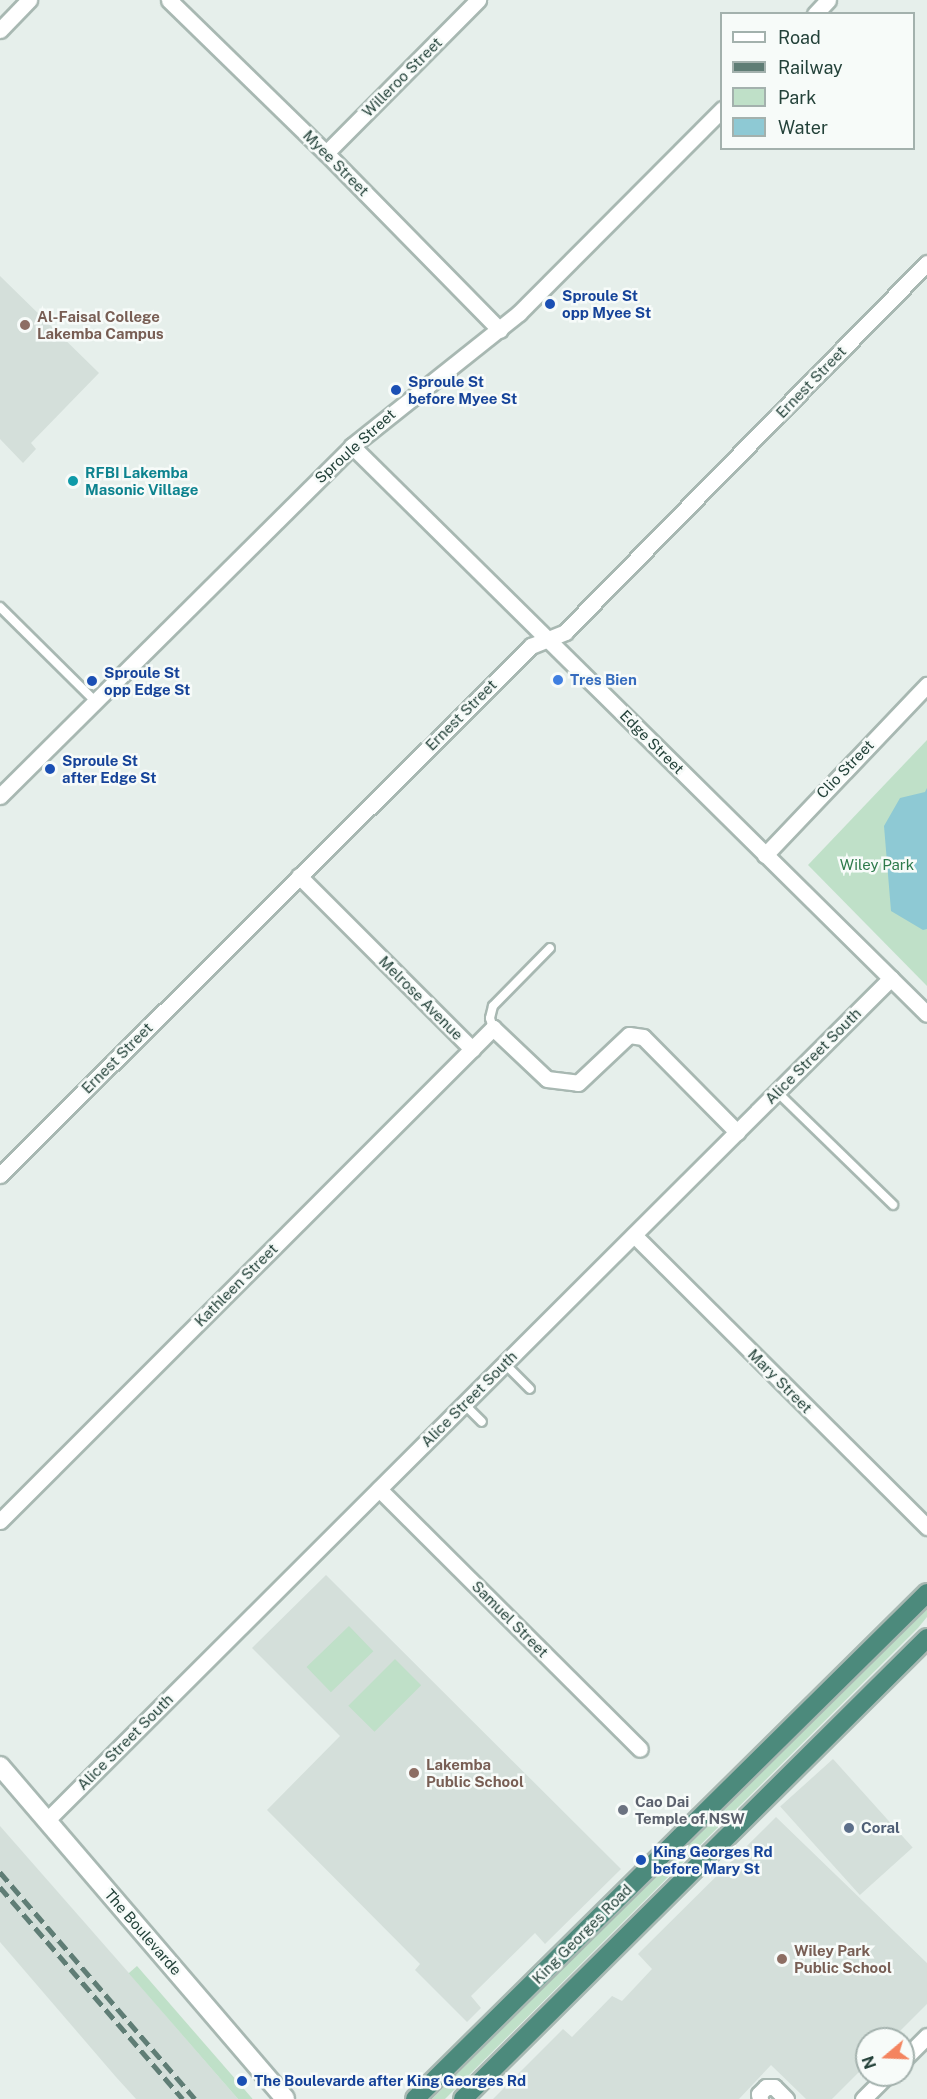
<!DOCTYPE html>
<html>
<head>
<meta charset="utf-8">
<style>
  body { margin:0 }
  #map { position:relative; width:927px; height:2099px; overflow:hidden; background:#e6efeb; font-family:"Public Sans",sans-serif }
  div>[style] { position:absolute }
  .built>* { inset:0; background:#d4dfda; transform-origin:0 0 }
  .green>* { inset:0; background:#bfe0c8; transform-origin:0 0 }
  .water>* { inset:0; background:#8ec9d4 }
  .roads { filter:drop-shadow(2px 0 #a8b8b2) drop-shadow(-2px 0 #a8b8b2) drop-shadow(0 2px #a8b8b2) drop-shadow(0 -2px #a8b8b2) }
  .service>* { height:8px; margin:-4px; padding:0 4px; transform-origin:4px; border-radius:4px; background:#fff }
  .minor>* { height:15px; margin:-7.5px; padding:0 7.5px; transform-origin:7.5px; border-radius:7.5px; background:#fff }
  .tertiary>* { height:18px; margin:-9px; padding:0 9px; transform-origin:9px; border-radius:9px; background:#fff }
  .trunk>* { height:18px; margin:-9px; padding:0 9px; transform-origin:9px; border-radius:9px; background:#4c8a7c }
  .rail>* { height:4.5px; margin-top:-2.25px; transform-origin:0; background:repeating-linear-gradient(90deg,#5f7d75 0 12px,transparent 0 18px) }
  .dots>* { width:16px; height:16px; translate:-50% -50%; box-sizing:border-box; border:3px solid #f7fbf9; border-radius:50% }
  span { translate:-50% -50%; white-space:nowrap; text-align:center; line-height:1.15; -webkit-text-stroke:5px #f7fbf9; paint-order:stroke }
  .street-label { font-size:15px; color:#24423a }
  .transit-label { font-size:15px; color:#164399; font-weight:700 }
  .left { translate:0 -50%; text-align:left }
  .education-label { font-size:15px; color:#785e54; font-weight:700 }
  .culture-label { font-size:15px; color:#0d838f; font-weight:700 }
  .shop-label { font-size:15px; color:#366cbe; font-weight:700 }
  .park-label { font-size:15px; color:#2d7a4b }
  .worship-label { font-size:15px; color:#5b616d; font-weight:700 }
  .service-label { font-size:15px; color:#4e5e75; font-weight:700 }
  .legend { position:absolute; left:720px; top:12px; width:195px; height:138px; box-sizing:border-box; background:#f7fbf9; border:2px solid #a3b1ad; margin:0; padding:8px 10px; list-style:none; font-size:18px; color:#24423a }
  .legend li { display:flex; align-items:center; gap:12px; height:30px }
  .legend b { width:30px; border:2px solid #a3b1ad }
  .north { position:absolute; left:855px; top:2027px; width:60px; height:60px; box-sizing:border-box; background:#f7fbf9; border:2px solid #a3b1ad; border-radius:50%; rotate:251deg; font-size:16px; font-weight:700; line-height:24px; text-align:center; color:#24423a }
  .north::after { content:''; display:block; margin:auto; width:21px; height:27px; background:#f4845f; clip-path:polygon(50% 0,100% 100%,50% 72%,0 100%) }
</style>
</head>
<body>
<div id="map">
  <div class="built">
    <div style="clip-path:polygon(0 276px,99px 373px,31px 443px,36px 449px,23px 463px,0 439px)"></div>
    <div style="clip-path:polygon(326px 1575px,621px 1869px,545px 1944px,535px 1933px,471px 1996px,481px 2008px,467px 2022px,415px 1970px,420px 1964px,267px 1810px,340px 1736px,252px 1648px)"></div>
    <div style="left:833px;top:1759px;width:119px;height:71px;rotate:48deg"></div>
    <div style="clip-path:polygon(776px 1817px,927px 1963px,927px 2004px,892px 2039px,867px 2039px,867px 2064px,832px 2099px,806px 2099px,771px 2065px,739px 2099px,493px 2099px,563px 2029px,572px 2037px,612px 1996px,622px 2001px,652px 1969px,638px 1954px)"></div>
    <div style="clip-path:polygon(0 1826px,128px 1972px,238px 2099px,136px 2099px,116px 2077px,0 1942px)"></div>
  </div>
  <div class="green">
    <div style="clip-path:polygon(927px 740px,927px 986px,808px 865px)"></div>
    <div style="clip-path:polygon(927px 1606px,927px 1617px,918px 1628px,634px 1911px,445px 2099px,432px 2099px)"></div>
    <div style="left:349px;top:1626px;width:35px;height:59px;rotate:46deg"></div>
    <div style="left:395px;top:1659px;width:37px;height:66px;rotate:45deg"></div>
    <div style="left:137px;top:1966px;width:176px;height:11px;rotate:49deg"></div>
  </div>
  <div class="water">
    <div style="clip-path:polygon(927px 788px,927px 929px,923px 930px,891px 911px,884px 826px,900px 798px,925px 792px)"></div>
  </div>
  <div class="roads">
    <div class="service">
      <div style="left:0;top:607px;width:134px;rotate:44.7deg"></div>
      <div style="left:493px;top:1028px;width:10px;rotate:-107deg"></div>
      <div style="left:490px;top:1018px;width:12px;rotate:-76deg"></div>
      <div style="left:493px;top:1006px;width:81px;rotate:-45.5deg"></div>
      <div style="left:777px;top:1092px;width:162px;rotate:44.2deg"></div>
      <div style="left:505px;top:1364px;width:35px;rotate:45deg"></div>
      <div style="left:464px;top:1404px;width:25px;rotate:45deg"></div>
    </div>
    <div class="minor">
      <div style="left:169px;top:0;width:219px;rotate:44.3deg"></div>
      <div style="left:326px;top:153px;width:248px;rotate:45.5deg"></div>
      <div style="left:815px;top:14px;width:19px;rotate:-47deg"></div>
      <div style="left:0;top:30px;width:42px;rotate:-46deg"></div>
      <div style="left:326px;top:153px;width:216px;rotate:-45.2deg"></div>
      <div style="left:352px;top:446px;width:808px;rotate:44.65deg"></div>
      <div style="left:0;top:796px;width:496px;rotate:-44.8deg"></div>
      <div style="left:352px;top:446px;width:213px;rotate:-38.5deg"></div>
      <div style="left:519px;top:313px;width:288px;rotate:-45.1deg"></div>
      <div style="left:765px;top:855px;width:235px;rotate:-46.4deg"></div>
      <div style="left:299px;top:876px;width:245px;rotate:45deg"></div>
      <div style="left:472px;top:1049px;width:30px;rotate:-45deg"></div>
      <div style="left:493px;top:1028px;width:74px;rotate:43.4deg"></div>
      <div style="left:547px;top:1079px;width:31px;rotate:7deg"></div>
      <div style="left:578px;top:1083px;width:70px;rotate:-43.3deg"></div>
      <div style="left:629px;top:1035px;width:14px;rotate:8deg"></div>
      <div style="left:643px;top:1037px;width:134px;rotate:45.3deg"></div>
      <div style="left:0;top:1175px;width:750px;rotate:-44.89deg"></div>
      <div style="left:531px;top:646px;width:37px;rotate:-22deg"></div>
      <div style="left:565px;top:632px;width:517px;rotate:-45.55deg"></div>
      <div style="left:634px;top:1235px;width:414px;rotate:44.9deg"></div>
      <div style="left:379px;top:1489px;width:368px;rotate:44.9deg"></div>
      <div style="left:0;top:1521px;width:668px;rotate:-45deg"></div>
      <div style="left:47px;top:1820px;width:1192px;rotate:-44.93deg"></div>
      <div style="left:903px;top:2060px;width:34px;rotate:-45deg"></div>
      <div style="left:760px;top:2099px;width:5px;rotate:-101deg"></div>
      <div style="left:759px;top:2094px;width:10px;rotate:-45deg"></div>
      <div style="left:766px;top:2087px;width:8px"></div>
      <div style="left:774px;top:2087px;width:17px;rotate:45deg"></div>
      <div style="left:863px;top:2099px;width:34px;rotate:-45deg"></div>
    </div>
    <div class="tertiary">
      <div style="left:0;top:1766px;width:438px;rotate:49.4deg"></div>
    </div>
    <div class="trunk">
      <div style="left:415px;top:2099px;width:720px;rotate:-44.66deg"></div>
      <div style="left:463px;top:2099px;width:654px;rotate:-44.81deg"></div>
    </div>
  </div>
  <div class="rail">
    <div style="left:0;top:1872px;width:299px;rotate:49.3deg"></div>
    <div style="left:0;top:1887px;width:280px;rotate:49.2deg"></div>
  </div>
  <div class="dots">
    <div style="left:550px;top:304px;background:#1a4fb4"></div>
    <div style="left:25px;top:325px;background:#8d6e63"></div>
    <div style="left:396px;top:390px;background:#1a4fb4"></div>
    <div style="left:73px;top:481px;background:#0f9aa8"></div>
    <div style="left:558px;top:680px;background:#3f7fe0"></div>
    <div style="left:92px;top:681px;background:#1a4fb4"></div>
    <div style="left:50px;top:769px;background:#1a4fb4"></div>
    <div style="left:414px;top:1773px;background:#8d6e63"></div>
    <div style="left:623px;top:1810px;background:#6b7280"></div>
    <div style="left:849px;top:1828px;background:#5c6f8a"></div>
    <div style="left:641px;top:1860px;background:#1a4fb4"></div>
    <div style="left:782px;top:1959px;background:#8d6e63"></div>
    <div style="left:242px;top:2081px;background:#1a4fb4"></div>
  </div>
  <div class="street-label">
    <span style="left:402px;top:77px;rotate:-45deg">Willeroo Street</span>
    <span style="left:336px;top:163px;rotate:45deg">Myee Street</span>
    <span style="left:811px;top:382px;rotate:-46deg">Ernest Street</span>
    <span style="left:355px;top:446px;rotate:-42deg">Sproule Street</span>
    <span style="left:461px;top:715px;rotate:-45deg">Ernest Street</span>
    <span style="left:652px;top:742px;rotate:45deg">Edge Street</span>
    <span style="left:845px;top:769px;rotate:-46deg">Clio Street</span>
    <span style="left:421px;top:998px;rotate:45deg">Melrose Avenue</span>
    <span style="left:813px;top:1056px;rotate:-45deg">Alice Street South</span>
    <span style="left:117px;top:1058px;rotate:-45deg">Ernest Street</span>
    <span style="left:236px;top:1285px;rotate:-45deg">Kathleen Street</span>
    <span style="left:780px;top:1381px;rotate:45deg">Mary Street</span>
    <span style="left:469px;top:1399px;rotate:-45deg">Alice Street South</span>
    <span style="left:510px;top:1619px;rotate:45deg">Samuel Street</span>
    <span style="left:125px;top:1742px;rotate:-45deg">Alice Street South</span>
    <span style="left:143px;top:1932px;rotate:49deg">The Boulevarde</span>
    <span style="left:582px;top:1934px;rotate:-45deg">King Georges Road</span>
  </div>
  <div class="transit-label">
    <span class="left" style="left:562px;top:304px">Sproule St<br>opp Myee St</span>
    <span class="left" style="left:408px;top:390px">Sproule St<br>before Myee St</span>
    <span class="left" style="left:104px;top:681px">Sproule St<br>opp Edge St</span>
    <span class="left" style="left:62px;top:769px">Sproule St<br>after Edge St</span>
    <span class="left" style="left:653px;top:1860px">King Georges Rd<br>before Mary St</span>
    <span class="left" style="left:254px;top:2081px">The Boulevarde after King Georges Rd</span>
  </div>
  <div class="education-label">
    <span class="left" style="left:37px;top:325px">Al-Faisal College<br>Lakemba Campus</span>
    <span class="left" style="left:426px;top:1773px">Lakemba<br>Public School</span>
    <span class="left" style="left:794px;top:1959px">Wiley Park<br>Public School</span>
  </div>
  <div class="culture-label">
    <span class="left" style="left:85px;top:481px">RFBI Lakemba<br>Masonic Village</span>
  </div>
  <div class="shop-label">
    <span class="left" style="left:570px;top:680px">Tres Bien</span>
  </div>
  <div class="park-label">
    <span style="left:877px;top:865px">Wiley Park</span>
  </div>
  <div class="worship-label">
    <span class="left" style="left:635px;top:1810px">Cao Dai<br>Temple of NSW</span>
  </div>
  <div class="service-label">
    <span class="left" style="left:861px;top:1828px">Coral</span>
  </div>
  <ul class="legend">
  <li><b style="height:8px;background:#fff"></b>Road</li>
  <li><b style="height:8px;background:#5f7d75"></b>Railway</li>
  <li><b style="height:16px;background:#bfe0c8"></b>Park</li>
  <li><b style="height:16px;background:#8ec9d4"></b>Water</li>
  </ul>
  <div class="north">N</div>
</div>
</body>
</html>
